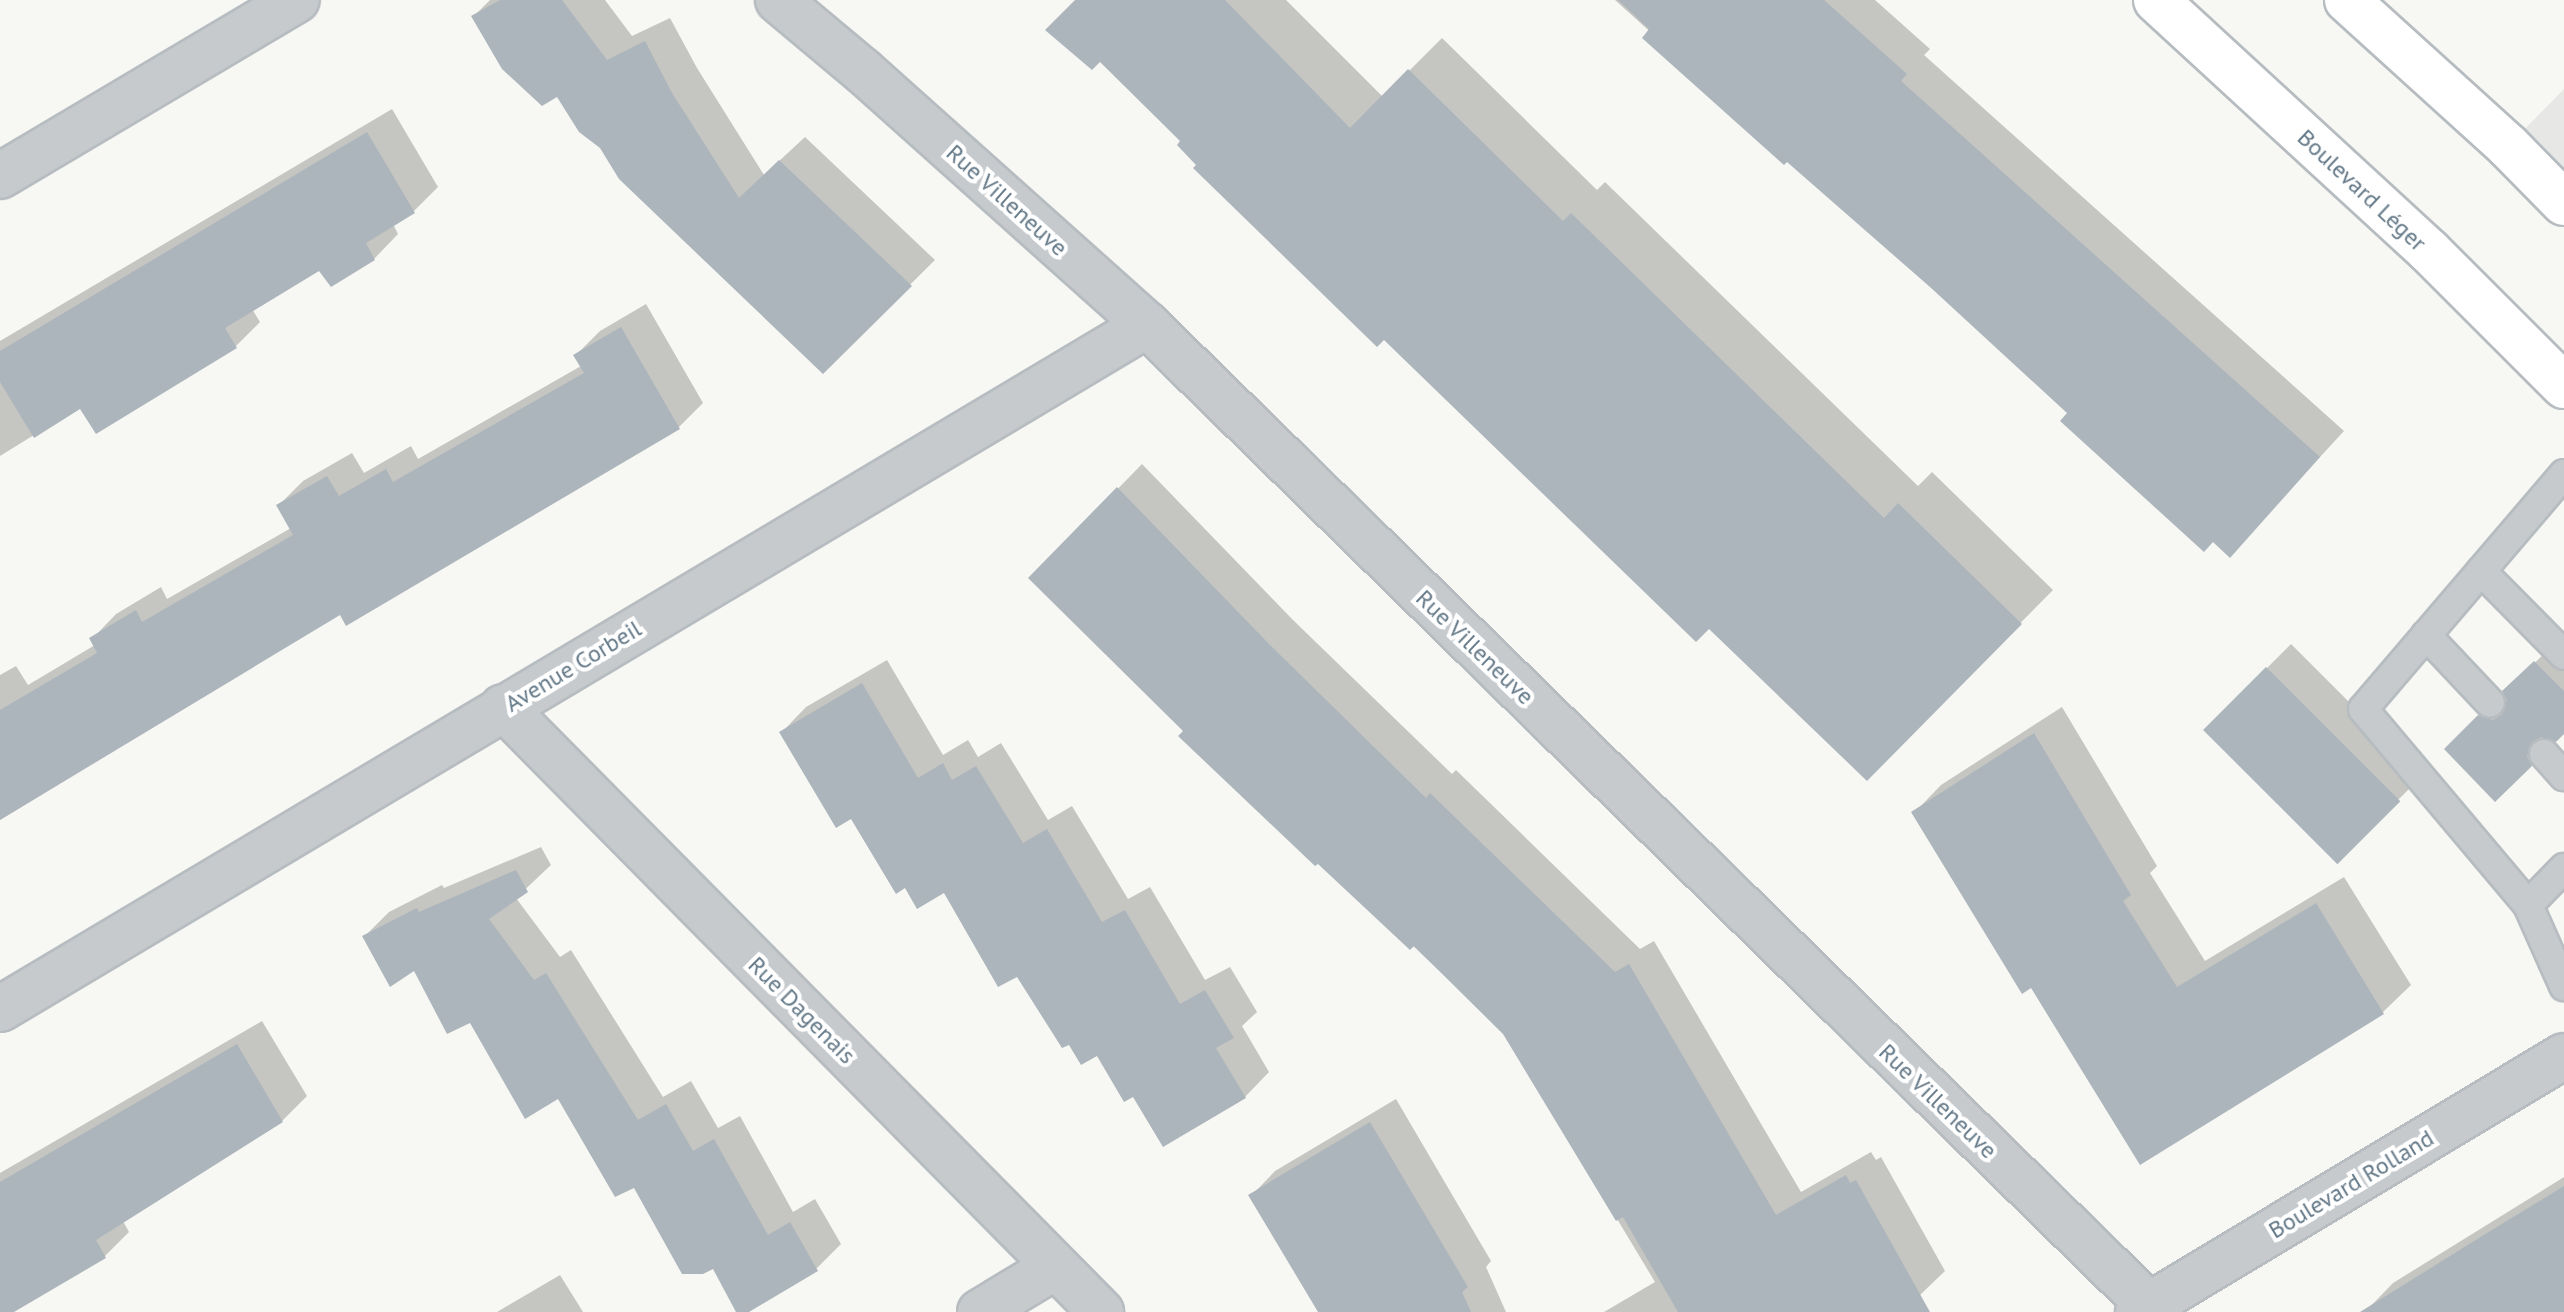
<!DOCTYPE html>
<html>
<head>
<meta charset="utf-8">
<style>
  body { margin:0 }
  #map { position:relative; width:2564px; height:1312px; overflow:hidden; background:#f7f7f3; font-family:"PT Sans",sans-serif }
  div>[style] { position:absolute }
  .built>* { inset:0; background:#e7e8e6 }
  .shadow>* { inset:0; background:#0003; transform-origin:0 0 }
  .building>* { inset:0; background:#acb5bb; transform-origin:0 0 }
  .roads { filter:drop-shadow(2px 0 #b6bcc0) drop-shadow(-2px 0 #b6bcc0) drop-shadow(0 2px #b6bcc0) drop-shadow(0 -2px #b6bcc0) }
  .service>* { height:28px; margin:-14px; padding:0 14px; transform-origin:14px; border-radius:14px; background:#c6cacd }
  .minor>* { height:44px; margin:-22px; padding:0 22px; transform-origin:22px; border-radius:22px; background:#c6cacd }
  .secondary>* { height:44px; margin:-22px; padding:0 22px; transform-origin:22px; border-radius:22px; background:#fff }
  span { translate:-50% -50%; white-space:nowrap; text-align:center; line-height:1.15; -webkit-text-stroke:8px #fff; paint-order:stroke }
  .street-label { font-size:24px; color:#637887 }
</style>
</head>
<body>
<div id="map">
  <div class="built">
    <div style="clip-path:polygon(2564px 89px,2564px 203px,2508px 146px)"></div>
  </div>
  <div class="shadow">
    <div style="clip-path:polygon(490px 0,605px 0,632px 36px,670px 18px,697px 68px,764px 175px,805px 137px,935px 260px,823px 371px,602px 147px,558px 95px,473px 17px)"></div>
    <div style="clip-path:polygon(1078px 0,1286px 0,1383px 97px,1442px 38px,1597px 190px,1605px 182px,1918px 486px,1932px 472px,2053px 590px,1867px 778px,1709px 626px,1384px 337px,1199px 165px)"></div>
    <div style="clip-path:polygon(1615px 0,1875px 0,1930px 49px,1924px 55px,2344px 431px,2230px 555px)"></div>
    <div style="clip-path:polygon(392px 109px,438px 187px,414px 211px,393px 224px,398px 234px,374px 259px,320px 269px,252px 309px,260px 322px,235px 347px,81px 406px,0 456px,0 341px)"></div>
    <div style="clip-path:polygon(646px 304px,703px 403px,679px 427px,340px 612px,0 820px,0 675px,16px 666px,28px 685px,95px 645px,92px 639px,116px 614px,161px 587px,167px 599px,291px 528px,278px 506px,303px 481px,352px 453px,364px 473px,411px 446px,418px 459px,581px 366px,575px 356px,600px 331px)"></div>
    <div style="clip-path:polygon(1142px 464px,1293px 620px,1452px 774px,1456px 770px,1640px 949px,1654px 941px,1801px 1192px,1871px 1152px,1876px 1160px,1881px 1157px,1945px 1271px,1920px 1295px,1893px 1312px,1604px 1312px,1655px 1282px,1505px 1033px,1186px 731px,1031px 578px)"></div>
    <div style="clip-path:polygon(2560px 638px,2564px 642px,2564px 732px,2495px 799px,2447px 749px)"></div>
    <div style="left:2291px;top:644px;width:186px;height:121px;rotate:45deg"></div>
    <div style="clip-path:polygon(887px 660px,943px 755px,968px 740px,978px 757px,1001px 743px,1048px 820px,1072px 806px,1128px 899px,1150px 887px,1205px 980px,1230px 967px,1257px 1012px,1242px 1026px,1269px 1072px,1245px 1097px,1134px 1094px,1018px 974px,944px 890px,906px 885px,782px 732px,806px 707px)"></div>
    <div style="clip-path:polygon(2062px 707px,2157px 866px,2150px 873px,2205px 961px,2344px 877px,2411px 985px,2383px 1012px,2141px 1162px,2032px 985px,1914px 813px,1941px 785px)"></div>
    <div style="clip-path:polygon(541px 847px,551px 865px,516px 898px,560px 957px,571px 950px,663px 1097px,691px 1081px,718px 1128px,740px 1116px,793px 1212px,815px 1199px,841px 1244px,816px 1269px,745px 1312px,739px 1312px,714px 1266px,635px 1185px,559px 1097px,415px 968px,364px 937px,389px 912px,442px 885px,444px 888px)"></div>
    <div style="clip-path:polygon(262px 1021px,307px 1096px,282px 1121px,123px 1221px,129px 1232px,105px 1256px,10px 1312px,0 1312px,0 1173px)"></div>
    <div style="clip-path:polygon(1396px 1099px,1491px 1261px,1486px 1267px,1506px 1312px,1320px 1312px,1251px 1196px,1275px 1171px)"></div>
    <div style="clip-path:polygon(2564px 1177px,2564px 1312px,2365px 1312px,2393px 1283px)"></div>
    <div style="clip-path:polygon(560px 1275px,583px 1312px,497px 1312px)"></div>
  </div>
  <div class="building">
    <div style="clip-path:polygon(500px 0,562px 0,607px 60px,645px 41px,672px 93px,739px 198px,779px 160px,912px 286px,823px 374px,619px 179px,600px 148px,579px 132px,557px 97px,542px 106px,502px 69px,471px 16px)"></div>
    <div style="clip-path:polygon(1075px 0,1225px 0,1350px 128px,1408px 69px,1563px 221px,1571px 213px,1884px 518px,1898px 503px,2022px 624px,1867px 781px,1709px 629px,1696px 642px,1384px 340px,1377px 347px,1193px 168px,1196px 165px,1177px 145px,1180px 141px,1100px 62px,1092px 70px,1045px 30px)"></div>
    <div style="clip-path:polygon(1618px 0,1824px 0,1907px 74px,1901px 81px,2320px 457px,2230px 558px,2213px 542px,2204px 552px,2060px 421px,2067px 413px,1930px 287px,1787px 162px,1784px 165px,1642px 38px,1649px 29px)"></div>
    <div style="clip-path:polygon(367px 132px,415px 213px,366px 243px,375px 260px,331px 287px,319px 271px,225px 328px,237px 348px,96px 434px,80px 409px,34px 438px,0 382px,0 351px)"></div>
    <div style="clip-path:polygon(621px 327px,680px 429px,346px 626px,340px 615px,0 820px,0 710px,97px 653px,89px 638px,136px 610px,142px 622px,293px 535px,276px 505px,327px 476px,339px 496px,386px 469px,393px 482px,584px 373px,573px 355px)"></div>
    <div style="clip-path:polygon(1117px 487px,1269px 644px,1426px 798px,1430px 793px,1615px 972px,1629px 964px,1776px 1215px,1846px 1175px,1850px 1183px,1856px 1180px,1930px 1312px,1678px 1312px,1623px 1217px,1616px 1221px,1503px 1034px,1414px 946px,1410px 950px,1318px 864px,1315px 866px,1178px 736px,1183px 731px,1028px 578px)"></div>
    <div style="clip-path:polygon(2534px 661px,2564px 691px,2564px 734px,2556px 742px,2541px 737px,2532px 742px,2527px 757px,2532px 766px,2495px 802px,2444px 749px,2478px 715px,2493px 720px,2502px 715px,2507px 700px,2502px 691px)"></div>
    <div style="left:2266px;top:667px;width:190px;height:89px;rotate:45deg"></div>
    <div style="clip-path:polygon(862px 683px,918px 778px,943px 763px,952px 780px,976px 766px,1023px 843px,1047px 829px,1102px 922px,1125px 910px,1180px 1004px,1205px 990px,1234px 1038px,1216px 1048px,1246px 1098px,1163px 1147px,1133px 1097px,1124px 1102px,1097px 1056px,1081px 1065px,1069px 1045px,1062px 1048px,1017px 977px,998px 987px,944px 893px,917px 909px,905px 888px,896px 894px,851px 819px,836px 828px,779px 732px)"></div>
    <div style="clip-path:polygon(2034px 733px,2131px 895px,2123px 901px,2177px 987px,2316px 903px,2384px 1014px,2140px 1165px,2031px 988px,2022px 994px,1911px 812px)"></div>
    <div style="clip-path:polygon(516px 870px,528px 892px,489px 919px,534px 980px,546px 973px,638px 1120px,666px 1104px,693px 1151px,714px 1139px,768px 1235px,790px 1222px,818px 1271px,749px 1312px,736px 1312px,713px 1269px,703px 1274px,682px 1274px,634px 1188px,615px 1197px,558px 1099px,525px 1119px,470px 1023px,447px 1034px,414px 971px,390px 987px,362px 936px,417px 908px,419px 912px)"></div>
    <div style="clip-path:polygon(237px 1044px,283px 1122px,96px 1240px,106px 1258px,14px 1312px,0 1312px,0 1182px)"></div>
    <div style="clip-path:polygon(1370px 1122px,1468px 1287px,1462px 1292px,1471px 1312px,1318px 1312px,1248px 1195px)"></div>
    <div style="clip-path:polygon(2564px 1186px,2564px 1312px,2360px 1312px,2487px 1233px)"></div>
  </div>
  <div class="roads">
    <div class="service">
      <div style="left:2564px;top:474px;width:309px;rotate:130.5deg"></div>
      <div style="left:2363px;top:709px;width:256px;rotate:49.9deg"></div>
      <div style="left:2528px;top:905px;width:52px;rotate:-45.8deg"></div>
      <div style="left:2481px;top:571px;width:118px;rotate:45.3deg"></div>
      <div style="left:2426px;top:635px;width:93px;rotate:46.7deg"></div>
      <div style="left:2544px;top:754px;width:30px;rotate:48deg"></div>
      <div style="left:2528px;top:905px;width:89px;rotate:66deg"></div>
    </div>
    <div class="minor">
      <div style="left:778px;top:0;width:111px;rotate:39.9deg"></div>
      <div style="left:863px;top:71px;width:381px;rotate:41.8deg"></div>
      <div style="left:1147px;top:325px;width:1411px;rotate:44.37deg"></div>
      <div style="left:0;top:176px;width:345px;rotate:-30.7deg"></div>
      <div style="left:503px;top:707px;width:851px;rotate:45.33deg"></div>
      <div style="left:0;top:1009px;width:1335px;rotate:-30.81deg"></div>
      <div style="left:980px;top:1312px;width:87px;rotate:-31deg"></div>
      <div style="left:2138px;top:1312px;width:497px;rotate:-31deg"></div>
    </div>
    <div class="secondary">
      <div style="left:2156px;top:0;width:371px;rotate:42.6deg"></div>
      <div style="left:2429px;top:251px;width:191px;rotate:45deg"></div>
      <div style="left:2347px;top:0;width:217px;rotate:42.2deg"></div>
      <div style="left:2508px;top:146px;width:80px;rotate:45.5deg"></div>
    </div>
  </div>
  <div class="street-label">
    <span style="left:2362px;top:190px;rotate:43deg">Boulevard Léger</span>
    <span style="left:1007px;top:200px;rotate:42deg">Rue Villeneuve</span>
    <span style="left:1475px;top:647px;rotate:44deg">Rue Villeneuve</span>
    <span style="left:573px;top:666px;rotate:-31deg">Avenue Corbeil</span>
    <span style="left:802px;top:1010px;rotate:45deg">Rue Dagenais</span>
    <span style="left:1938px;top:1101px;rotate:44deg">Rue Villeneuve</span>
    <span style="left:2351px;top:1184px;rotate:-31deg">Boulevard Rolland</span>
  </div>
</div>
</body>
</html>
